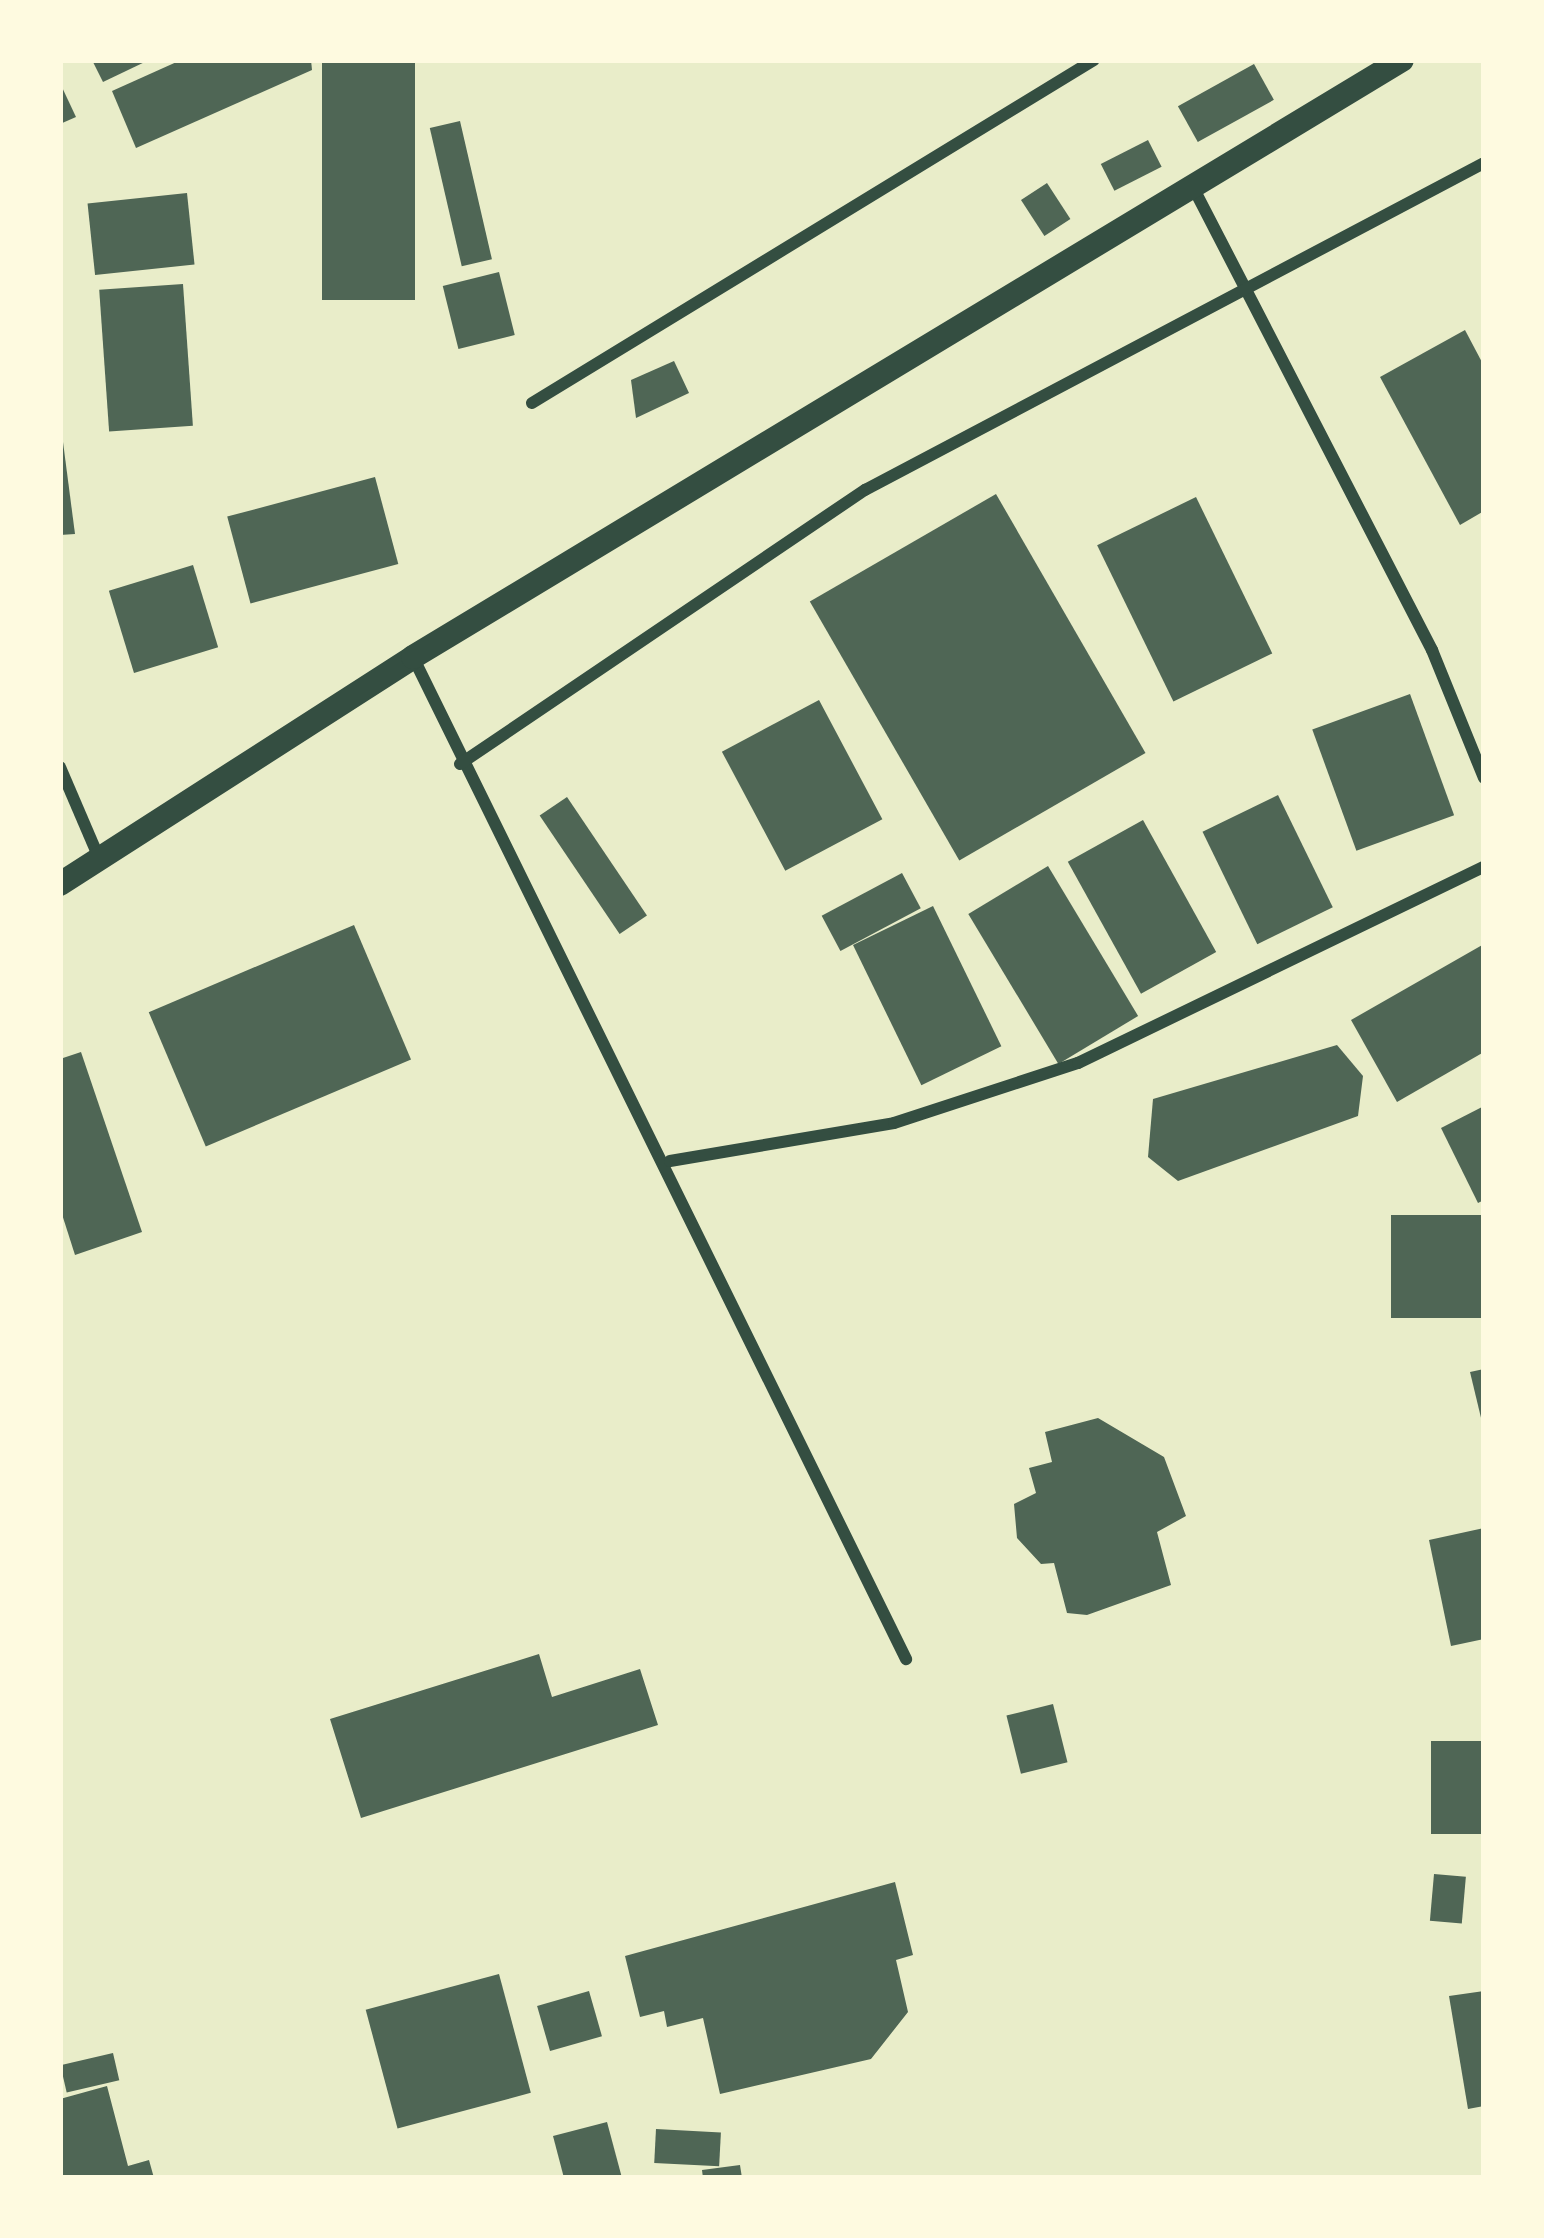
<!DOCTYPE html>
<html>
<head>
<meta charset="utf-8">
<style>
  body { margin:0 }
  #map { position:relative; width:1544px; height:2238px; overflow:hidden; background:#e9edc9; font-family:"Fira Sans Condensed",sans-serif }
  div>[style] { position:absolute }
  .building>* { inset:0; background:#4f6655; transform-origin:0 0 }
  .minor>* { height:12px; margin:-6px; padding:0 6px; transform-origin:6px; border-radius:6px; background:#344e41 }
  .secondary>* { height:24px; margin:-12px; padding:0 12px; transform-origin:12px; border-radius:12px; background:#344e41 }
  span { translate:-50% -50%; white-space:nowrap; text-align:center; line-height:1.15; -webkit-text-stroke:9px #fefae0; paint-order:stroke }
  .frame { position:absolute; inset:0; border:63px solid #fefae0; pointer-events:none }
</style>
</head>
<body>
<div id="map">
  <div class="building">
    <div style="clip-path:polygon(92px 60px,149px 60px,103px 82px)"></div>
    <div style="clip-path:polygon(181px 60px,311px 60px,312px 70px,136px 148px,112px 91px)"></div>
    <div style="left:322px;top:60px;width:93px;height:240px"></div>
    <div style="left:1254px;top:64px;width:41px;height:87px;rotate:61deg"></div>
    <div style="clip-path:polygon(60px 83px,76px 117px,60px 124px)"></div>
    <div style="left:460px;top:121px;width:142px;height:31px;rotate:77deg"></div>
    <div style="left:1148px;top:140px;width:30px;height:53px;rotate:63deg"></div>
    <div style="left:1047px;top:183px;width:43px;height:31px;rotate:57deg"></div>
    <div style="left:187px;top:193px;width:72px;height:100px;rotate:84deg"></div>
    <div style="left:499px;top:272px;width:65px;height:58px;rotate:76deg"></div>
    <div style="left:183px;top:284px;width:142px;height:84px;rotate:86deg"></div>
    <div style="clip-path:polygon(1465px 330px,1484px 366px,1484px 511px,1460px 525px,1380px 377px)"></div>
    <div style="clip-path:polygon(674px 361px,689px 393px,636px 418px,631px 380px)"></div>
    <div style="clip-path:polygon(60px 419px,75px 534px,60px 535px)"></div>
    <div style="left:375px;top:477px;width:90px;height:153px;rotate:75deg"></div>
    <div style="left:996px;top:494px;width:299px;height:215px;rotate:60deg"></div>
    <div style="left:1196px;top:497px;width:174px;height:110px;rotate:64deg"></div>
    <div style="left:193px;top:565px;width:86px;height:88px;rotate:73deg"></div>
    <div style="left:1410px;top:694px;width:129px;height:104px;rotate:70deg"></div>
    <div style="left:819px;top:700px;width:135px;height:110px;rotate:62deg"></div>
    <div style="left:1278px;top:795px;width:125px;height:84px;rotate:64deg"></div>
    <div style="left:567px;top:797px;width:143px;height:33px;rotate:56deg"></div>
    <div style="left:1143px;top:820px;width:151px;height:86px;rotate:61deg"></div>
    <div style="left:1048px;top:866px;width:175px;height:93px;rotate:59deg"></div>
    <div style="left:902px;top:873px;width:40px;height:91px;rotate:62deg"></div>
    <div style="left:933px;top:906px;width:156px;height:89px;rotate:64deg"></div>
    <div style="left:354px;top:925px;width:146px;height:223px;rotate:67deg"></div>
    <div style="clip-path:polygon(1484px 944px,1484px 1052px,1397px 1102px,1351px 1020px)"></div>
    <div style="clip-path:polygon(1337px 1045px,1363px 1076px,1358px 1116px,1178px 1181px,1148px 1157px,1153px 1099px)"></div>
    <div style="clip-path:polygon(81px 1052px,142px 1232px,75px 1255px,60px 1208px,60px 1059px)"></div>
    <div style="clip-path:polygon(1484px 1106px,1484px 1200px,1478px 1203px,1441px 1128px)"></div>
    <div style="left:1484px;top:1215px;width:103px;height:93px;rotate:90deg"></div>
    <div style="clip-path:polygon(1484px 1369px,1484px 1422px,1482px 1422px,1470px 1372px)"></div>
    <div style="clip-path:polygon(1098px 1418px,1164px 1457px,1186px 1516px,1157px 1532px,1171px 1585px,1087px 1615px,1067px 1613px,1054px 1563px,1041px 1564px,1017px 1538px,1014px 1504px,1036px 1493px,1029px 1468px,1052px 1462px,1045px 1432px)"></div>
    <div style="clip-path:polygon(1484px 1528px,1484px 1639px,1451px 1646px,1429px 1540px)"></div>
    <div style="clip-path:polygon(539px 1654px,552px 1697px,640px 1669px,658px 1725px,361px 1818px,330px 1719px)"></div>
    <div style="left:1053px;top:1704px;width:60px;height:48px;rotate:76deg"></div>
    <div style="left:1484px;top:1741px;width:93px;height:53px;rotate:90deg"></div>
    <div style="left:1434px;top:1874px;width:32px;height:47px;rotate:5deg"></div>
    <div style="clip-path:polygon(895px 1882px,913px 1955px,896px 1960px,908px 2012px,871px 2059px,720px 2094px,703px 2018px,667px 2027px,664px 2011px,640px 2017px,625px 1956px)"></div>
    <div style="left:499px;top:1974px;width:123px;height:138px;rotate:75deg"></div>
    <div style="left:589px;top:1991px;width:47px;height:54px;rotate:74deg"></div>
    <div style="clip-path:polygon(1484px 1991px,1484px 2106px,1468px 2109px,1449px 1996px)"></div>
    <div style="left:113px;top:2053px;width:28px;height:54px;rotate:77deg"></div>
    <div style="clip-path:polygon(107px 2086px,128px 2166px,149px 2160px,154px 2178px,60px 2178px,60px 2099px)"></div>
    <div style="clip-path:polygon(607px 2122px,622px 2178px,564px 2178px,553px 2136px)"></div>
    <div style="left:656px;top:2129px;width:65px;height:34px;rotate:3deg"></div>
    <div style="clip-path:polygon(740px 2165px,742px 2178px,703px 2178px,702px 2170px)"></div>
  </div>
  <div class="minor">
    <div style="left:1195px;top:191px;width:517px;rotate:62.69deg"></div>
    <div style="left:1432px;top:650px;width:138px;rotate:67.9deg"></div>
    <div style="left:532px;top:403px;width:658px;rotate:-31.4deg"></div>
    <div style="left:413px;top:657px;width:1117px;rotate:63.8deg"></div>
    <div style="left:460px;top:764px;width:489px;rotate:-34.1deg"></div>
    <div style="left:865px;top:490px;width:700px;rotate:-27.85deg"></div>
    <div style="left:60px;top:767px;width:99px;rotate:66.8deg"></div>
    <div style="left:670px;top:1161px;width:227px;rotate:-9.6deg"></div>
    <div style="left:894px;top:1123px;width:194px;rotate:-18.1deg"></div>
    <div style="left:1078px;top:1063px;width:451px;rotate:-25.8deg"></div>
  </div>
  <div class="secondary">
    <div style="left:60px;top:884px;width:420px;rotate:-32.7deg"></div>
    <div style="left:413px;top:657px;width:1155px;rotate:-31.12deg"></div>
  </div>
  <div class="frame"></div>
</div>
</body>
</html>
